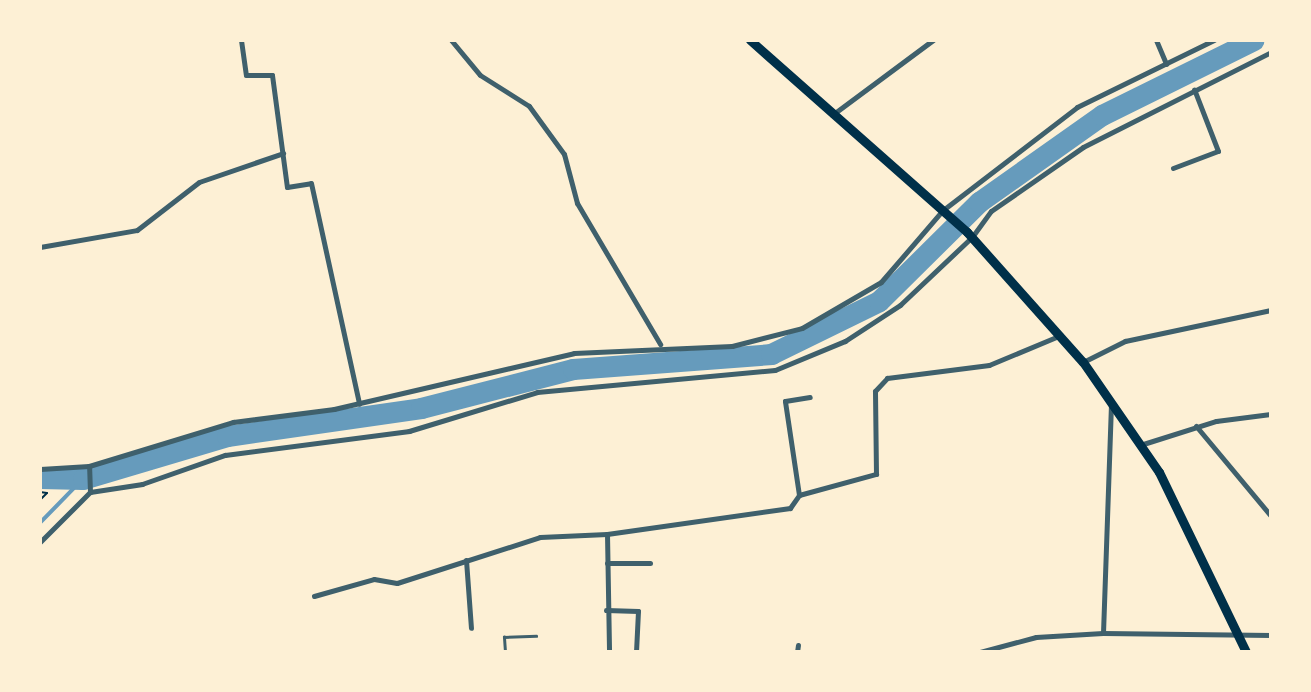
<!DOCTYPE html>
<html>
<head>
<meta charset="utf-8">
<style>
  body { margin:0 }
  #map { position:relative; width:1311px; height:692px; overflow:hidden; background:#fdf0d5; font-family:Rubik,sans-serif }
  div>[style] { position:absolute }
  .stream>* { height:3.5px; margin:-1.75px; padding:0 1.75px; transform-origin:1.75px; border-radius:1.75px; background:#669bbc }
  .river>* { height:21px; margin:-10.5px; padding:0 10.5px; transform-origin:10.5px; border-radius:10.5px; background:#669bbc }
  .path>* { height:2px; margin:-1px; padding:0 1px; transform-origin:1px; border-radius:1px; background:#003049 }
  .service>* { height:2.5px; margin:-1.25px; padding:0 1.25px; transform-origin:1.25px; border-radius:1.25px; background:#3f606c }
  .minor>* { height:5px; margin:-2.5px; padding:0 2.5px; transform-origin:2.5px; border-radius:2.5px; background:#3f606c }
  .trunk>* { height:9px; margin:-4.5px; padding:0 4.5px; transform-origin:4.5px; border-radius:4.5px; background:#003049 }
  span { translate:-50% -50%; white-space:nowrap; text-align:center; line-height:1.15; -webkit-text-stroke:6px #fdf0d5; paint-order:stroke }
  .frame { position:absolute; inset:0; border:42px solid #fdf0d5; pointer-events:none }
</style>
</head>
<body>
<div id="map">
  <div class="stream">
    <div style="left:40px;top:523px;width:62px;rotate:-45.7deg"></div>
  </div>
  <div class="river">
    <div style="left:40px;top:478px;width:43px;rotate:1.3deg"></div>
    <div style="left:83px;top:479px;width:150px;rotate:-16.6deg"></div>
    <div style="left:227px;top:436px;width:196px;rotate:-8.2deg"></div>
    <div style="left:421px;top:408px;width:157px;rotate:-14.4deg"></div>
    <div style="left:573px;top:369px;width:199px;rotate:-4.3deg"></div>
    <div style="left:771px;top:354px;width:120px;rotate:-26.1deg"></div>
    <div style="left:879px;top:301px;width:141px;rotate:-44.7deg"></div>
    <div style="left:979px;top:202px;width:151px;rotate:-35.3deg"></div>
    <div style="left:1102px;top:115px;width:169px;rotate:-26.3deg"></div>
  </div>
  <div class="path">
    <div style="left:40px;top:492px;width:7px;rotate:8deg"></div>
    <div style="left:47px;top:493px;width:10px;rotate:135deg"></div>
  </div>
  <div class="service">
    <div style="left:505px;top:652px;width:15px;rotate:-94deg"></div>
    <div style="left:504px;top:637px;width:32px;rotate:-2deg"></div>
  </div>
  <div class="minor">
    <div style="left:241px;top:40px;width:35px;rotate:82deg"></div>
    <div style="left:246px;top:75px;width:26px"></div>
    <div style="left:272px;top:75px;width:113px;rotate:82.4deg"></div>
    <div style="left:287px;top:187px;width:24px;rotate:-9deg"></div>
    <div style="left:311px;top:183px;width:226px;rotate:77.7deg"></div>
    <div style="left:451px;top:40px;width:45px;rotate:50.4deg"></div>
    <div style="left:480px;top:75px;width:58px;rotate:32.3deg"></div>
    <div style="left:529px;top:106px;width:59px;rotate:53.9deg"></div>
    <div style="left:564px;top:154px;width:51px;rotate:75.1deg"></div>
    <div style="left:577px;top:203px;width:164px;rotate:59.5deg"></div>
    <div style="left:1156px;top:40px;width:26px;rotate:67deg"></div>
    <div style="left:832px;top:115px;width:126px;rotate:-36.6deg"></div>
    <div style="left:1173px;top:168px;width:48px;rotate:-20.7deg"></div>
    <div style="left:1218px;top:151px;width:66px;rotate:-111.2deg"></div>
    <div style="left:40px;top:247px;width:98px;rotate:-9.9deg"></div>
    <div style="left:137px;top:230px;width:78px;rotate:-37.7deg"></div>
    <div style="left:199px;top:182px;width:89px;rotate:-19deg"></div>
    <div style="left:1083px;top:362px;width:47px;rotate:-26.6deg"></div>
    <div style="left:1125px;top:341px;width:149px;rotate:-12deg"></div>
    <div style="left:1196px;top:426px;width:117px;rotate:50.2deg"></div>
    <div style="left:1140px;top:445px;width:80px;rotate:-17.5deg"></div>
    <div style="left:1216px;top:421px;width:55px;rotate:-7.3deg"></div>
    <div style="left:40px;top:469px;width:49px;rotate:-3.5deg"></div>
    <div style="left:89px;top:466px;width:151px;rotate:-17deg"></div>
    <div style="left:233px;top:422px;width:102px;rotate:-7.3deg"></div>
    <div style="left:334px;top:409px;width:246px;rotate:-13.1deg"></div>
    <div style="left:574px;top:353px;width:158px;rotate:-2.5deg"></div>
    <div style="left:732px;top:346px;width:72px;rotate:-14.4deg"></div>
    <div style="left:802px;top:328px;width:91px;rotate:-30.2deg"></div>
    <div style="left:881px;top:282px;width:95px;rotate:-49.3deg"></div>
    <div style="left:943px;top:210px;width:169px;rotate:-37.5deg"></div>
    <div style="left:1077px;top:107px;width:153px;rotate:-26.1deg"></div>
    <div style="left:90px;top:492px;width:53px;rotate:-8.7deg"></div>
    <div style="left:142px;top:484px;width:88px;rotate:-19.3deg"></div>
    <div style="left:225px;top:455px;width:186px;rotate:-7.4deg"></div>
    <div style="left:409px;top:431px;width:134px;rotate:-16.9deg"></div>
    <div style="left:537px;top:392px;width:239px;rotate:-5.3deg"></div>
    <div style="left:775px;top:370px;width:76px;rotate:-22.5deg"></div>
    <div style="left:845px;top:341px;width:66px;rotate:-33.2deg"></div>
    <div style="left:900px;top:305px;width:99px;rotate:-43.4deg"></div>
    <div style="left:972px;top:237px;width:32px;rotate:-54deg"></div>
    <div style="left:991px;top:211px;width:112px;rotate:-34.8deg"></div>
    <div style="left:1083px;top:147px;width:211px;rotate:-26.8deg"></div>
    <div style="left:799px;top:495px;width:80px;rotate:-15.3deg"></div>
    <div style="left:876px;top:474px;width:83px;rotate:-90.7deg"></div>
    <div style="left:875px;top:391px;width:18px;rotate:-47deg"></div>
    <div style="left:887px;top:378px;width:103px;rotate:-7.3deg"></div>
    <div style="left:989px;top:365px;width:78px;rotate:-22.6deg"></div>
    <div style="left:607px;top:534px;width:185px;rotate:-8.1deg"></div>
    <div style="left:790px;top:508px;width:16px;rotate:-55deg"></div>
    <div style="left:799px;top:495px;width:95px;rotate:-98.5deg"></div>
    <div style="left:785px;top:401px;width:25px;rotate:-9deg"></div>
    <div style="left:40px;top:542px;width:71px;rotate:-45deg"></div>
    <div style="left:90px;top:492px;width:26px;rotate:-92deg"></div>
    <div style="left:466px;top:560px;width:68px;rotate:85.8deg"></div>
    <div style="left:607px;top:563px;width:43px"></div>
    <div style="left:314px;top:596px;width:62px;rotate:-15.8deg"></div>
    <div style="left:374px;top:579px;width:23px;rotate:10deg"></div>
    <div style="left:397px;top:583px;width:150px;rotate:-17.8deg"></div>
    <div style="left:540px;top:537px;width:67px;rotate:-2.6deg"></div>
    <div style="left:607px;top:534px;width:118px;rotate:89deg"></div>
    <div style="left:606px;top:610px;width:32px;rotate:2deg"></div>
    <div style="left:638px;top:611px;width:41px;rotate:92.8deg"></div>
    <div style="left:1103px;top:633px;width:228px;rotate:-88deg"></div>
    <div style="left:797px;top:652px;width:7px;rotate:-82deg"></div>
    <div style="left:980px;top:652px;width:58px;rotate:-15deg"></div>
    <div style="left:1036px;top:637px;width:67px;rotate:-3.4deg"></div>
    <div style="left:1103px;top:633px;width:168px;rotate:0.7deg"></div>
  </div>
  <div class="trunk">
    <div style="left:750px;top:40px;width:290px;rotate:41.5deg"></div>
    <div style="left:967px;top:232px;width:174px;rotate:48.3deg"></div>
    <div style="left:1083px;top:362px;width:134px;rotate:55.4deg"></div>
    <div style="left:1159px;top:472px;width:200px;rotate:64.2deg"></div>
  </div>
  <div class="frame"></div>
</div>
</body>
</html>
